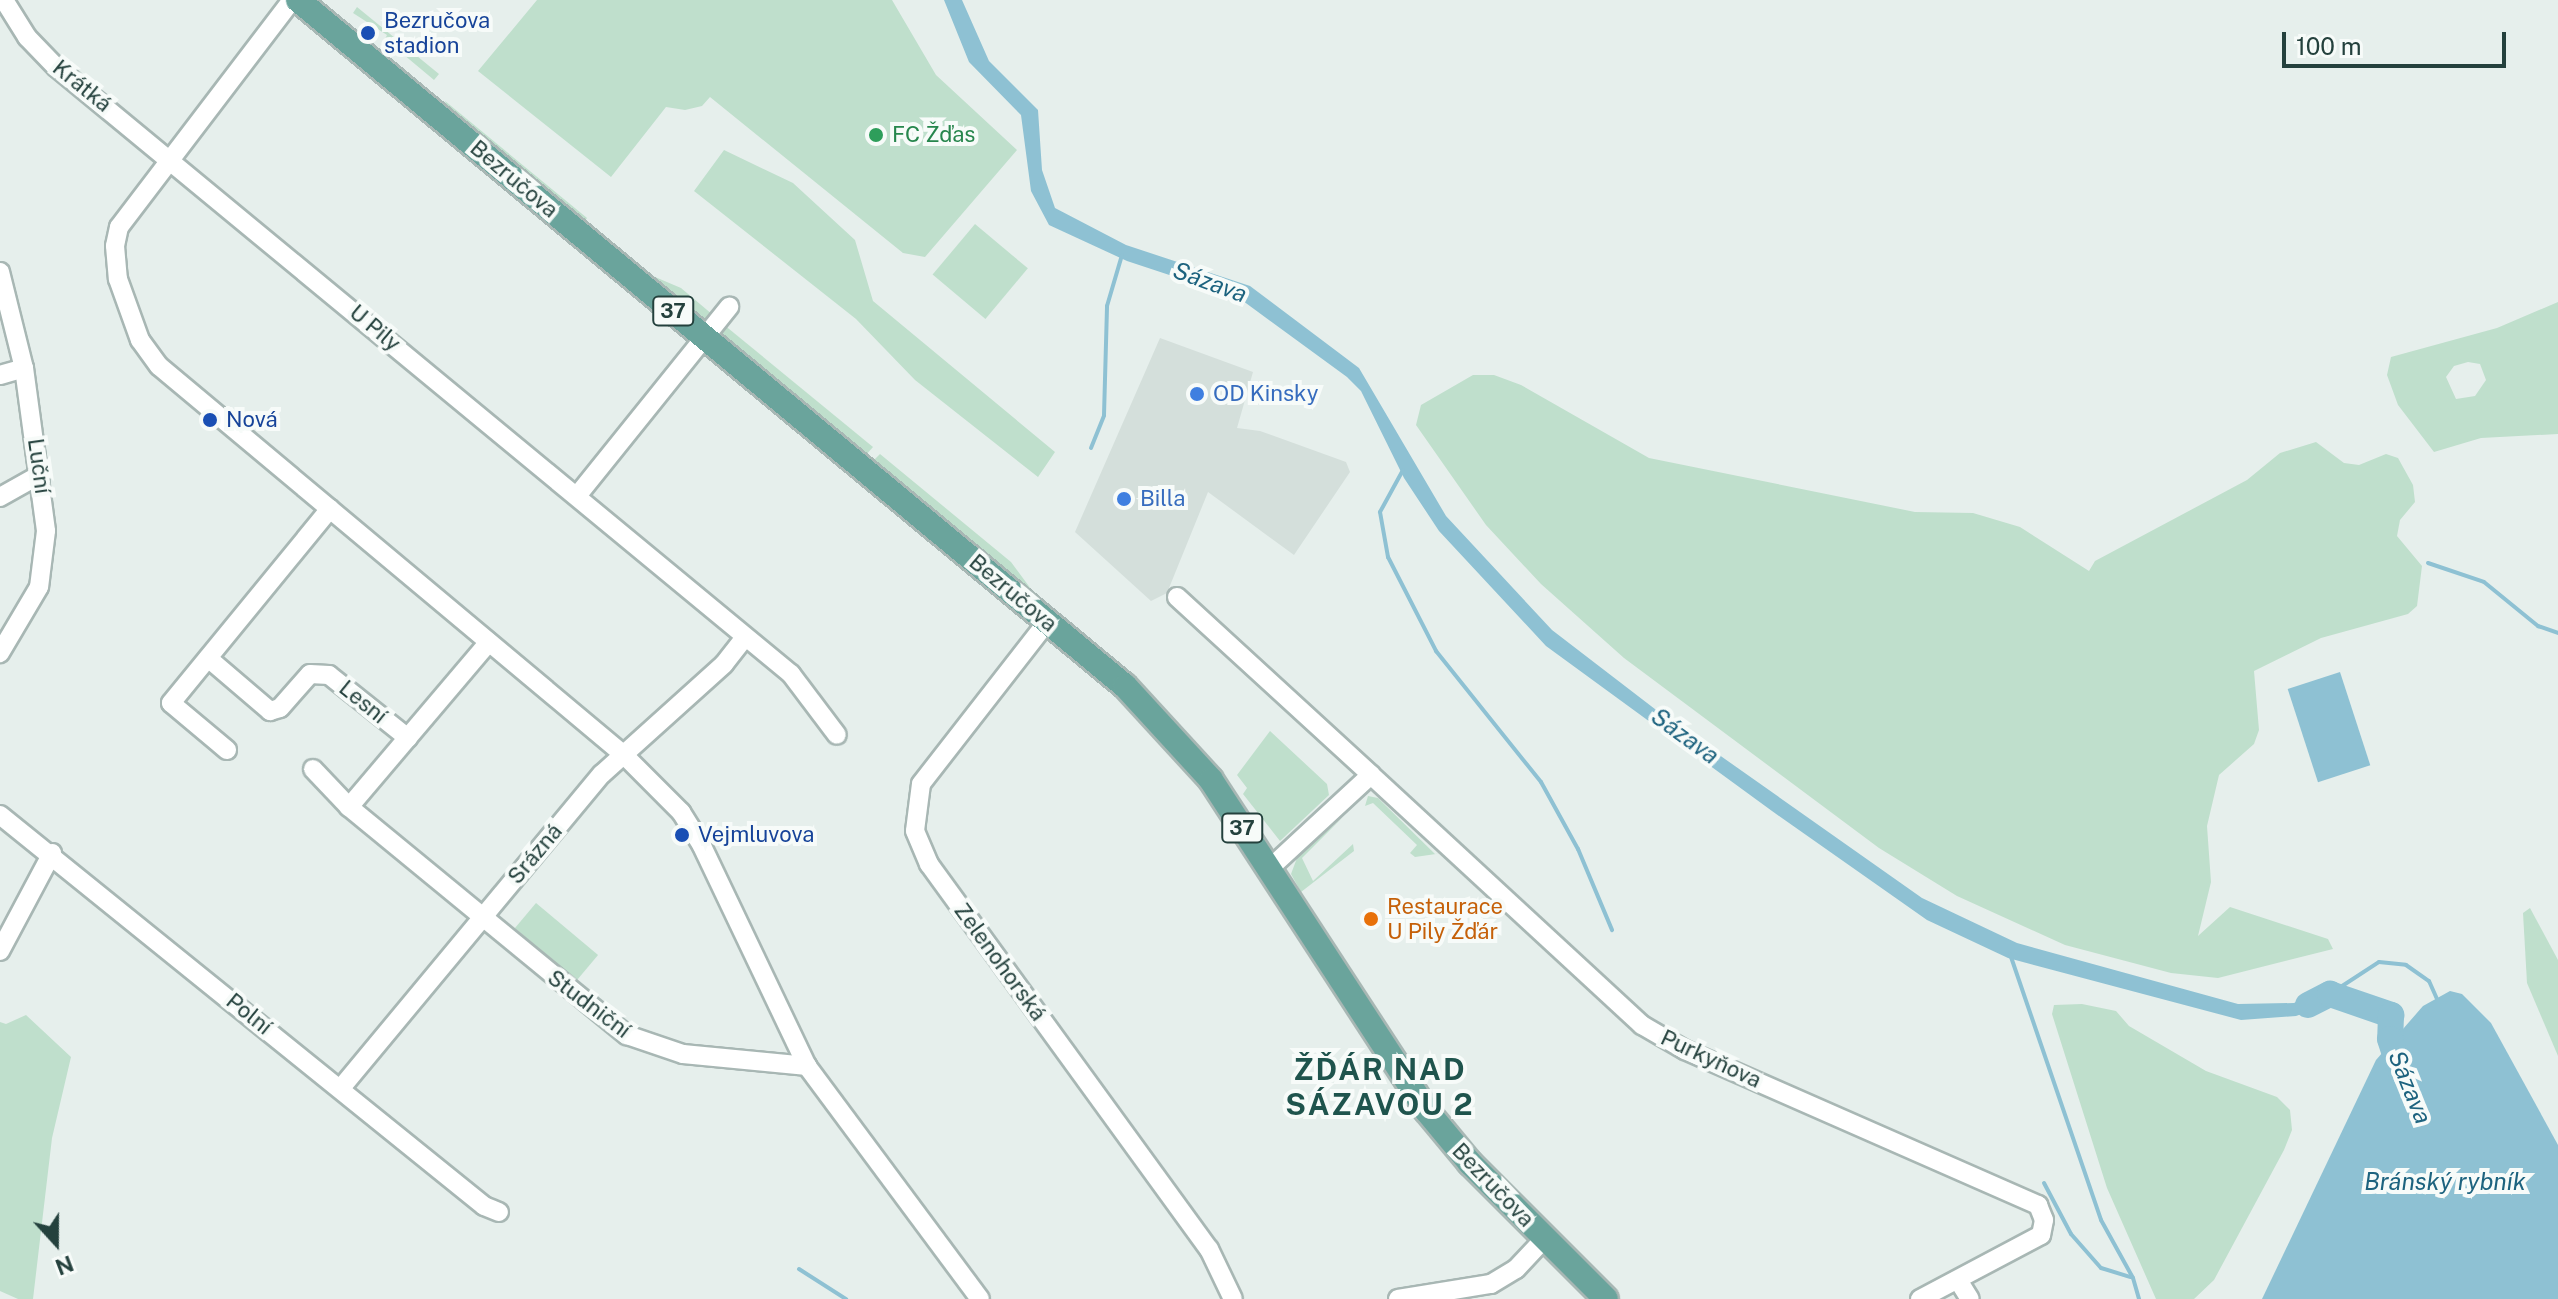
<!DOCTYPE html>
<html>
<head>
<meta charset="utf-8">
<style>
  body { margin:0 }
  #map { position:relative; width:2558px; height:1299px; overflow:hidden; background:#e6efec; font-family:"Public Sans",sans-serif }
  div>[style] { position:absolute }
  .built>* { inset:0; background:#d4dfdb }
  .green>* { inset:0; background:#bfdfcc; transform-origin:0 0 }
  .water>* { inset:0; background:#8ec1d3; transform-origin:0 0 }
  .stream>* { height:4px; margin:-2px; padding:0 2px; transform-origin:2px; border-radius:2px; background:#8ec1d3 }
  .river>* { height:26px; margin:-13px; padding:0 13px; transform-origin:13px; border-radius:13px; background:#8ec1d3 }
  .roads { filter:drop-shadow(2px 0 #a8b7b4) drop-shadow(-2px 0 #a8b7b4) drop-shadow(0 2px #a8b7b4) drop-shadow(0 -2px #a8b7b4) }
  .minor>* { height:18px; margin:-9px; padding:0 9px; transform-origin:9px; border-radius:9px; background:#fff }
  .primary>* { height:24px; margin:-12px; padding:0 12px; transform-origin:12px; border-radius:12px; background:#6aa49c }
  .dots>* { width:22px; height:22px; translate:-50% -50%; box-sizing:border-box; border:4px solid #f7fbf9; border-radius:50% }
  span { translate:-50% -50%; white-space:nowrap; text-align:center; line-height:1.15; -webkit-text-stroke:8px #f7fbf9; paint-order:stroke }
  .shield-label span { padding:2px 6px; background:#f7fbf9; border:2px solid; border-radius:6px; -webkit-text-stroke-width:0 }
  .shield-label { font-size:20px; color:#24413d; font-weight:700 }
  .transit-label { font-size:22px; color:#164399 }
  .left { translate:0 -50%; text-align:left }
  .street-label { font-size:22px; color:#24413d }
  .leisure-label { font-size:22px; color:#27864d }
  .shop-label { font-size:22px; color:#366cbe }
  .food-label { font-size:22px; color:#c56008 }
  .water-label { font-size:24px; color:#1d637f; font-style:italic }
  .district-label { font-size:30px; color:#1f544d; font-weight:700; letter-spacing:2px }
  .north { position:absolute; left:16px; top:1203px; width:80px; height:80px; -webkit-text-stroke:6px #f7fbf9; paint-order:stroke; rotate:159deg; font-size:22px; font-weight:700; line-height:32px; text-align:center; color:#24413d }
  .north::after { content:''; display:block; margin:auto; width:28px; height:36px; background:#24413d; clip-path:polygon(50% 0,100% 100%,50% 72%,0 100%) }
  .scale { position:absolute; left:2282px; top:32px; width:224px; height:36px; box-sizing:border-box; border:4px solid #24413d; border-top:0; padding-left:10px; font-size:24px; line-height:28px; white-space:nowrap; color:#24413d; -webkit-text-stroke:6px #f7fbf9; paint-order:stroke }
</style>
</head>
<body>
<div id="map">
  <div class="built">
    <div style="clip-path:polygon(1160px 338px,1253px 372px,1237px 428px,1260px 431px,1346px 462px,1350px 472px,1294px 555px,1208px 492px,1167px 593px,1151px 601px,1075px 532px)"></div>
  </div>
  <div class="green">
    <div style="clip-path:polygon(537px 0,892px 0,936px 75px,1017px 150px,925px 257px,903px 253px,710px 97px,702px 106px,685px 110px,666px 107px,611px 177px,478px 71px)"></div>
    <div style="clip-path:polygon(357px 7px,439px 74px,434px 80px,385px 39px,387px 35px,353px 13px)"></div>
    <div style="clip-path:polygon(445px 101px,587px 218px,585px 221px,448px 109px)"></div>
    <div style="clip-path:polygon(724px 150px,793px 183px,855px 240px,873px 301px,1055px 452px,1038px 477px,915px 380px,856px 319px,694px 191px)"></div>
    <div style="left:975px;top:224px;width:69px;height:66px;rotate:40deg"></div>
    <div style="clip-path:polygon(613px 244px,648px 274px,681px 288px,713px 315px,705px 321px,698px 317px,612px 246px)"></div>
    <div style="clip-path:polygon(evenodd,2558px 302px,2558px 434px,2481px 438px,2434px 452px,2398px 405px,2387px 375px,2391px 357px,2497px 328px,2558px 302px,2468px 362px,2480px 364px,2486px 380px,2475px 396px,2456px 399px,2446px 377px,2454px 366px,2468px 362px)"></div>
    <div style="clip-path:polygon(723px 324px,873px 447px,865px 456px,723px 338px)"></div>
    <div style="clip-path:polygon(1473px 375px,1494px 375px,1521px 385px,1649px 458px,1915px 512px,1973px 513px,2020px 527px,2089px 571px,2095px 561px,2247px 480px,2280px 453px,2316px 442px,2344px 463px,2359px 465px,2386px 454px,2398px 458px,2413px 485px,2415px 502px,2400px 520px,2397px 536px,2422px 566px,2417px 606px,2408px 614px,2321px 638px,2254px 671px,2259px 730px,2254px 744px,2219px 775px,2207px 826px,2211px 882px,2198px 936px,2230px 907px,2328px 939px,2333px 949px,2218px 978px,2171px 973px,2065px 945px,1957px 896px,1879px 848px,1624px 658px,1541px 584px,1486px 525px,1416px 425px,1421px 405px)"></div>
    <div style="clip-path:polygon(880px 454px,1011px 562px,1031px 589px,1144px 687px,1208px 757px,872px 462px)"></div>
    <div style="clip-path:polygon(1270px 731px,1327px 784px,1329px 795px,1280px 841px,1243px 794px,1247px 788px,1237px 775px)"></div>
    <div style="clip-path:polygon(1368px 796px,1378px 798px,1435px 854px,1443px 853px,1415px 857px,1410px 853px,1417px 845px,1373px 803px,1365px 806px)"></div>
    <div style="clip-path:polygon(1343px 817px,1302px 858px,1313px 881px,1353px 844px,1354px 851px,1301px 892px,1291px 874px,1297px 858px)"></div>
    <div style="left:536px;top:903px;width:81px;height:33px;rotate:40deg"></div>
    <div style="clip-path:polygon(2530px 908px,2558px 960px,2558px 1056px,2527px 983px,2523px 913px)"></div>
    <div style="clip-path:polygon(2082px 1004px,2116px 1011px,2129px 1026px,2206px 1071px,2277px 1097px,2290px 1110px,2292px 1130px,2284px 1150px,2214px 1280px,2194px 1299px,2156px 1299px,2107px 1188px,2052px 1014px,2054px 1005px)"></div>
    <div style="clip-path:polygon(26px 1015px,71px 1057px,52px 1138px,33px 1299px,18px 1299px,0 1291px,0 1022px,6px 1024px)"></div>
  </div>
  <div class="water">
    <div style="clip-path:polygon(944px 0,962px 0,989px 61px,1038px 110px,1042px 170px,1055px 208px,1126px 245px,1250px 286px,1359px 368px,1446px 516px,1552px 630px,1664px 716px,1922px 898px,2017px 943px,2238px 1004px,2294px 1003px,2327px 987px,2345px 991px,2331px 1004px,2296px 1016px,2241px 1020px,2008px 958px,1927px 920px,1772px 811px,1546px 646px,1439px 531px,1404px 478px,1361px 391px,1347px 377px,1239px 298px,1127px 261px,1049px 225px,1031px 191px,1021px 115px,969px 62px)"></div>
    <div style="left:2340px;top:672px;width:98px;height:55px;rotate:72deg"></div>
    <div style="clip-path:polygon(2450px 991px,2462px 994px,2491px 1023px,2558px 1145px,2558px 1299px,2262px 1299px,2376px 1060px,2423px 1006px)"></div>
  </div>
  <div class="stream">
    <div style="left:1091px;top:448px;width:35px;rotate:-68deg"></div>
    <div style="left:1104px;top:415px;width:109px;rotate:-88.4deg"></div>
    <div style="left:1107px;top:306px;width:53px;rotate:-73.6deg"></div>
    <div style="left:1403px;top:470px;width:48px;rotate:118.7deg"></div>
    <div style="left:1380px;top:512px;width:46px;rotate:79.9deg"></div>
    <div style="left:1388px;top:557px;width:106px;rotate:62.9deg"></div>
    <div style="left:1436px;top:651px;width:168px;rotate:51.3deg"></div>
    <div style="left:1541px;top:782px;width:77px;rotate:61.1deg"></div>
    <div style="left:1578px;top:849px;width:88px;rotate:67.2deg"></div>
    <div style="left:2428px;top:563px;width:59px;rotate:18.7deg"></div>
    <div style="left:2484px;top:582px;width:70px;rotate:39.2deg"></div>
    <div style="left:2538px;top:626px;width:21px;rotate:19deg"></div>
    <div style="left:2010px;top:954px;width:281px;rotate:71.1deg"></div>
    <div style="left:2101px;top:1220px;width:66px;rotate:61.1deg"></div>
    <div style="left:2133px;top:1278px;width:22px;rotate:74deg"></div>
    <div style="left:2336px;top:990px;width:51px;rotate:-33.1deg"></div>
    <div style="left:2379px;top:962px;width:27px;rotate:6deg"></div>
    <div style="left:2406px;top:965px;width:28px;rotate:35deg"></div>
    <div style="left:2429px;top:981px;width:20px;rotate:66deg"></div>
    <div style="left:2044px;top:1183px;width:58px;rotate:62.1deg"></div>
    <div style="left:2071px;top:1234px;width:45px;rotate:48.6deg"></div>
    <div style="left:2101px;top:1268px;width:31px;rotate:17deg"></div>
    <div style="left:799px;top:1269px;width:56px;rotate:32.6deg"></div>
  </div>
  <div class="river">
    <div style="left:2308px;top:1005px;width:25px;rotate:-27deg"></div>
    <div style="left:2330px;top:994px;width:65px;rotate:19deg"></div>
    <div style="left:2391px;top:1015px;width:24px;rotate:92deg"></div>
    <div style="left:2390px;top:1039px;width:35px;rotate:72deg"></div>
  </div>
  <div class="roads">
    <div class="minor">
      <div style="left:4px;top:0;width:44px;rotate:58.1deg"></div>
      <div style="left:27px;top:37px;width:42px;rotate:46deg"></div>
      <div style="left:56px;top:67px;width:953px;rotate:39.55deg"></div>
      <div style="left:791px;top:674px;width:76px;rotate:53deg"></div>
      <div style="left:292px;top:0;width:285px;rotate:127.3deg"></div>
      <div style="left:119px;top:227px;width:19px;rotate:102deg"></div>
      <div style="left:115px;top:246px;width:33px;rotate:85deg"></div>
      <div style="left:118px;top:279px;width:65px;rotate:70.2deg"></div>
      <div style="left:140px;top:340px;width:32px;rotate:54deg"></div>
      <div style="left:159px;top:366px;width:606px;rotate:39.91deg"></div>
      <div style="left:624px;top:755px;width:81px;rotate:45deg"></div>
      <div style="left:681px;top:812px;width:40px;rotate:58deg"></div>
      <div style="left:702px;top:846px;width:244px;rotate:64.5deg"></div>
      <div style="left:807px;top:1066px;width:290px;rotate:53.4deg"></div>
      <div style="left:0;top:272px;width:99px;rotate:76deg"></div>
      <div style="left:24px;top:368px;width:164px;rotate:82.3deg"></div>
      <div style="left:46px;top:531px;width:56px;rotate:97.1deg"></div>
      <div style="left:39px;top:587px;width:77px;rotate:120.6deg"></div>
      <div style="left:0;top:375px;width:25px;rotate:-16deg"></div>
      <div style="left:577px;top:496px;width:243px;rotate:-51.2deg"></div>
      <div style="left:0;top:497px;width:47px;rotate:-29.3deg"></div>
      <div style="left:1177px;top:597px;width:263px;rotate:42.5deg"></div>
      <div style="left:1047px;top:622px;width:205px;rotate:127.9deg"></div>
      <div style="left:921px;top:784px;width:47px;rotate:97.3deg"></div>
      <div style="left:915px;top:831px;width:36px;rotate:67deg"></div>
      <div style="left:929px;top:864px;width:476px;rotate:54deg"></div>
      <div style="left:1209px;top:1249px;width:55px;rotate:64.4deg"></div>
      <div style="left:208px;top:658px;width:82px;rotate:40.5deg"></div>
      <div style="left:270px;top:711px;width:10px;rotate:-17deg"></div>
      <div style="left:280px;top:708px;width:45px;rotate:-48.6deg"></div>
      <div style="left:310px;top:674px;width:19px;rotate:3deg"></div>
      <div style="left:329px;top:675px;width:101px;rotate:38.6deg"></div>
      <div style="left:227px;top:750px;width:73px;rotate:-140deg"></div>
      <div style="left:171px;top:703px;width:251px;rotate:-50.7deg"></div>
      <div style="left:313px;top:769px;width:52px;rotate:46.5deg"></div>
      <div style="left:349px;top:807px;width:360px;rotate:39.4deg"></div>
      <div style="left:627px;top:1035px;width:59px;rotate:18.7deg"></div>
      <div style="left:683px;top:1054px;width:125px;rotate:5.5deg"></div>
      <div style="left:349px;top:807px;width:216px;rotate:-49.7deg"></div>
      <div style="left:0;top:815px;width:622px;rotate:38.93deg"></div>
      <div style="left:484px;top:1206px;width:16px;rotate:22deg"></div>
      <div style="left:1269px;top:869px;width:139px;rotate:-42.7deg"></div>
      <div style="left:1371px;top:775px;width:369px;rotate:42.7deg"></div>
      <div style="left:1642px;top:1025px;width:50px;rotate:30.2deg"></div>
      <div style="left:1685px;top:1050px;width:386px;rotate:23.7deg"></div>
      <div style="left:2038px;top:1205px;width:16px;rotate:68deg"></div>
      <div style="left:2044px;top:1220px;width:15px;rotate:101deg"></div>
      <div style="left:2041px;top:1235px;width:137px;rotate:152.1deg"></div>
      <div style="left:0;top:951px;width:111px;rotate:-62deg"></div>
      <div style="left:341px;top:1088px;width:408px;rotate:-50.3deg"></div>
      <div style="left:602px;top:774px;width:164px;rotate:-42deg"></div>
      <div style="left:724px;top:664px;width:34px;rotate:-52deg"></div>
      <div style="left:1958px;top:1280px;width:22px;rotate:58deg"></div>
      <div style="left:1398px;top:1299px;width:94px;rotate:-9.2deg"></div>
      <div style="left:1491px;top:1284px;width:29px;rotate:-31deg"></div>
      <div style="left:1516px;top:1269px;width:42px;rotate:-46.9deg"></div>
    </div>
    <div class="primary">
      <div style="left:298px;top:0;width:1074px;rotate:39.68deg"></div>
      <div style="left:1125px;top:686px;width:127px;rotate:47.5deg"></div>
      <div style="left:1211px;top:780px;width:394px;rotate:56.9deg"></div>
      <div style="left:1426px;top:1110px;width:69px;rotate:50.3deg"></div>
      <div style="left:1470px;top:1163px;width:192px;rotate:45deg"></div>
    </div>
  </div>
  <div class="dots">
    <div style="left:368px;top:33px;background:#1a4fb4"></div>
    <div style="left:876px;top:135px;background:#2e9e5b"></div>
    <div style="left:1197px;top:394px;background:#3f7fe0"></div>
    <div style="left:210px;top:420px;background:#1a4fb4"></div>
    <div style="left:1124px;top:499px;background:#3f7fe0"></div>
    <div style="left:682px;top:835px;background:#1a4fb4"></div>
    <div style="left:1371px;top:919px;background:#e8710a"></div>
  </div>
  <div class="shield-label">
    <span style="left:673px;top:311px">37</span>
    <span style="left:1242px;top:828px">37</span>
  </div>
  <div class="transit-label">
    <span class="left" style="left:384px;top:33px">Bezručova<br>stadion</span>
    <span class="left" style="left:226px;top:420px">Nová</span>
    <span class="left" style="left:698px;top:835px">Vejmluvova</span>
  </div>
  <div class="street-label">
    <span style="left:82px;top:86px;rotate:39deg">Krátká</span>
    <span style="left:514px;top:179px;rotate:40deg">Bezručova</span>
    <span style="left:375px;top:328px;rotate:40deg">U Pily</span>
    <span style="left:39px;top:466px;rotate:82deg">Luční</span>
    <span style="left:1013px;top:593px;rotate:40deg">Bezručova</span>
    <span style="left:363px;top:702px;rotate:39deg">Lesní</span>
    <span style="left:535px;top:854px;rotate:-50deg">Srázná</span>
    <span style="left:1000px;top:962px;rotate:54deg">Zelenohorská</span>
    <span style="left:589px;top:1004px;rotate:37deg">Studniční</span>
    <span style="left:249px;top:1014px;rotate:39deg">Polní</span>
    <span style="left:1711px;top:1059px;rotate:25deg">Purkyňova</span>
    <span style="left:1493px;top:1185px;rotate:46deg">Bezručova</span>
  </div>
  <div class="leisure-label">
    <span class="left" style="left:892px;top:135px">FC Žďas</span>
  </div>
  <div class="shop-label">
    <span class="left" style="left:1213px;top:394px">OD Kinsky</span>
    <span class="left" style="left:1140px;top:499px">Billa</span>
  </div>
  <div class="food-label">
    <span class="left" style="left:1387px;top:919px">Restaurace<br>U Pily Žďár</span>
  </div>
  <div class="water-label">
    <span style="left:1210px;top:282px;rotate:20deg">Sázava</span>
    <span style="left:1685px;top:736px;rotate:36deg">Sázava</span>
    <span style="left:2410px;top:1087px;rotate:68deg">Sázava</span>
    <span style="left:2445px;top:1182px">Bránský rybník</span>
  </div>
  <div class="district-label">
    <span style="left:1380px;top:1086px">ŽĎÁR NAD<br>SÁZAVOU 2</span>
  </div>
  <div class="north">N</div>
  <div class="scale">100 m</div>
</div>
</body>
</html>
